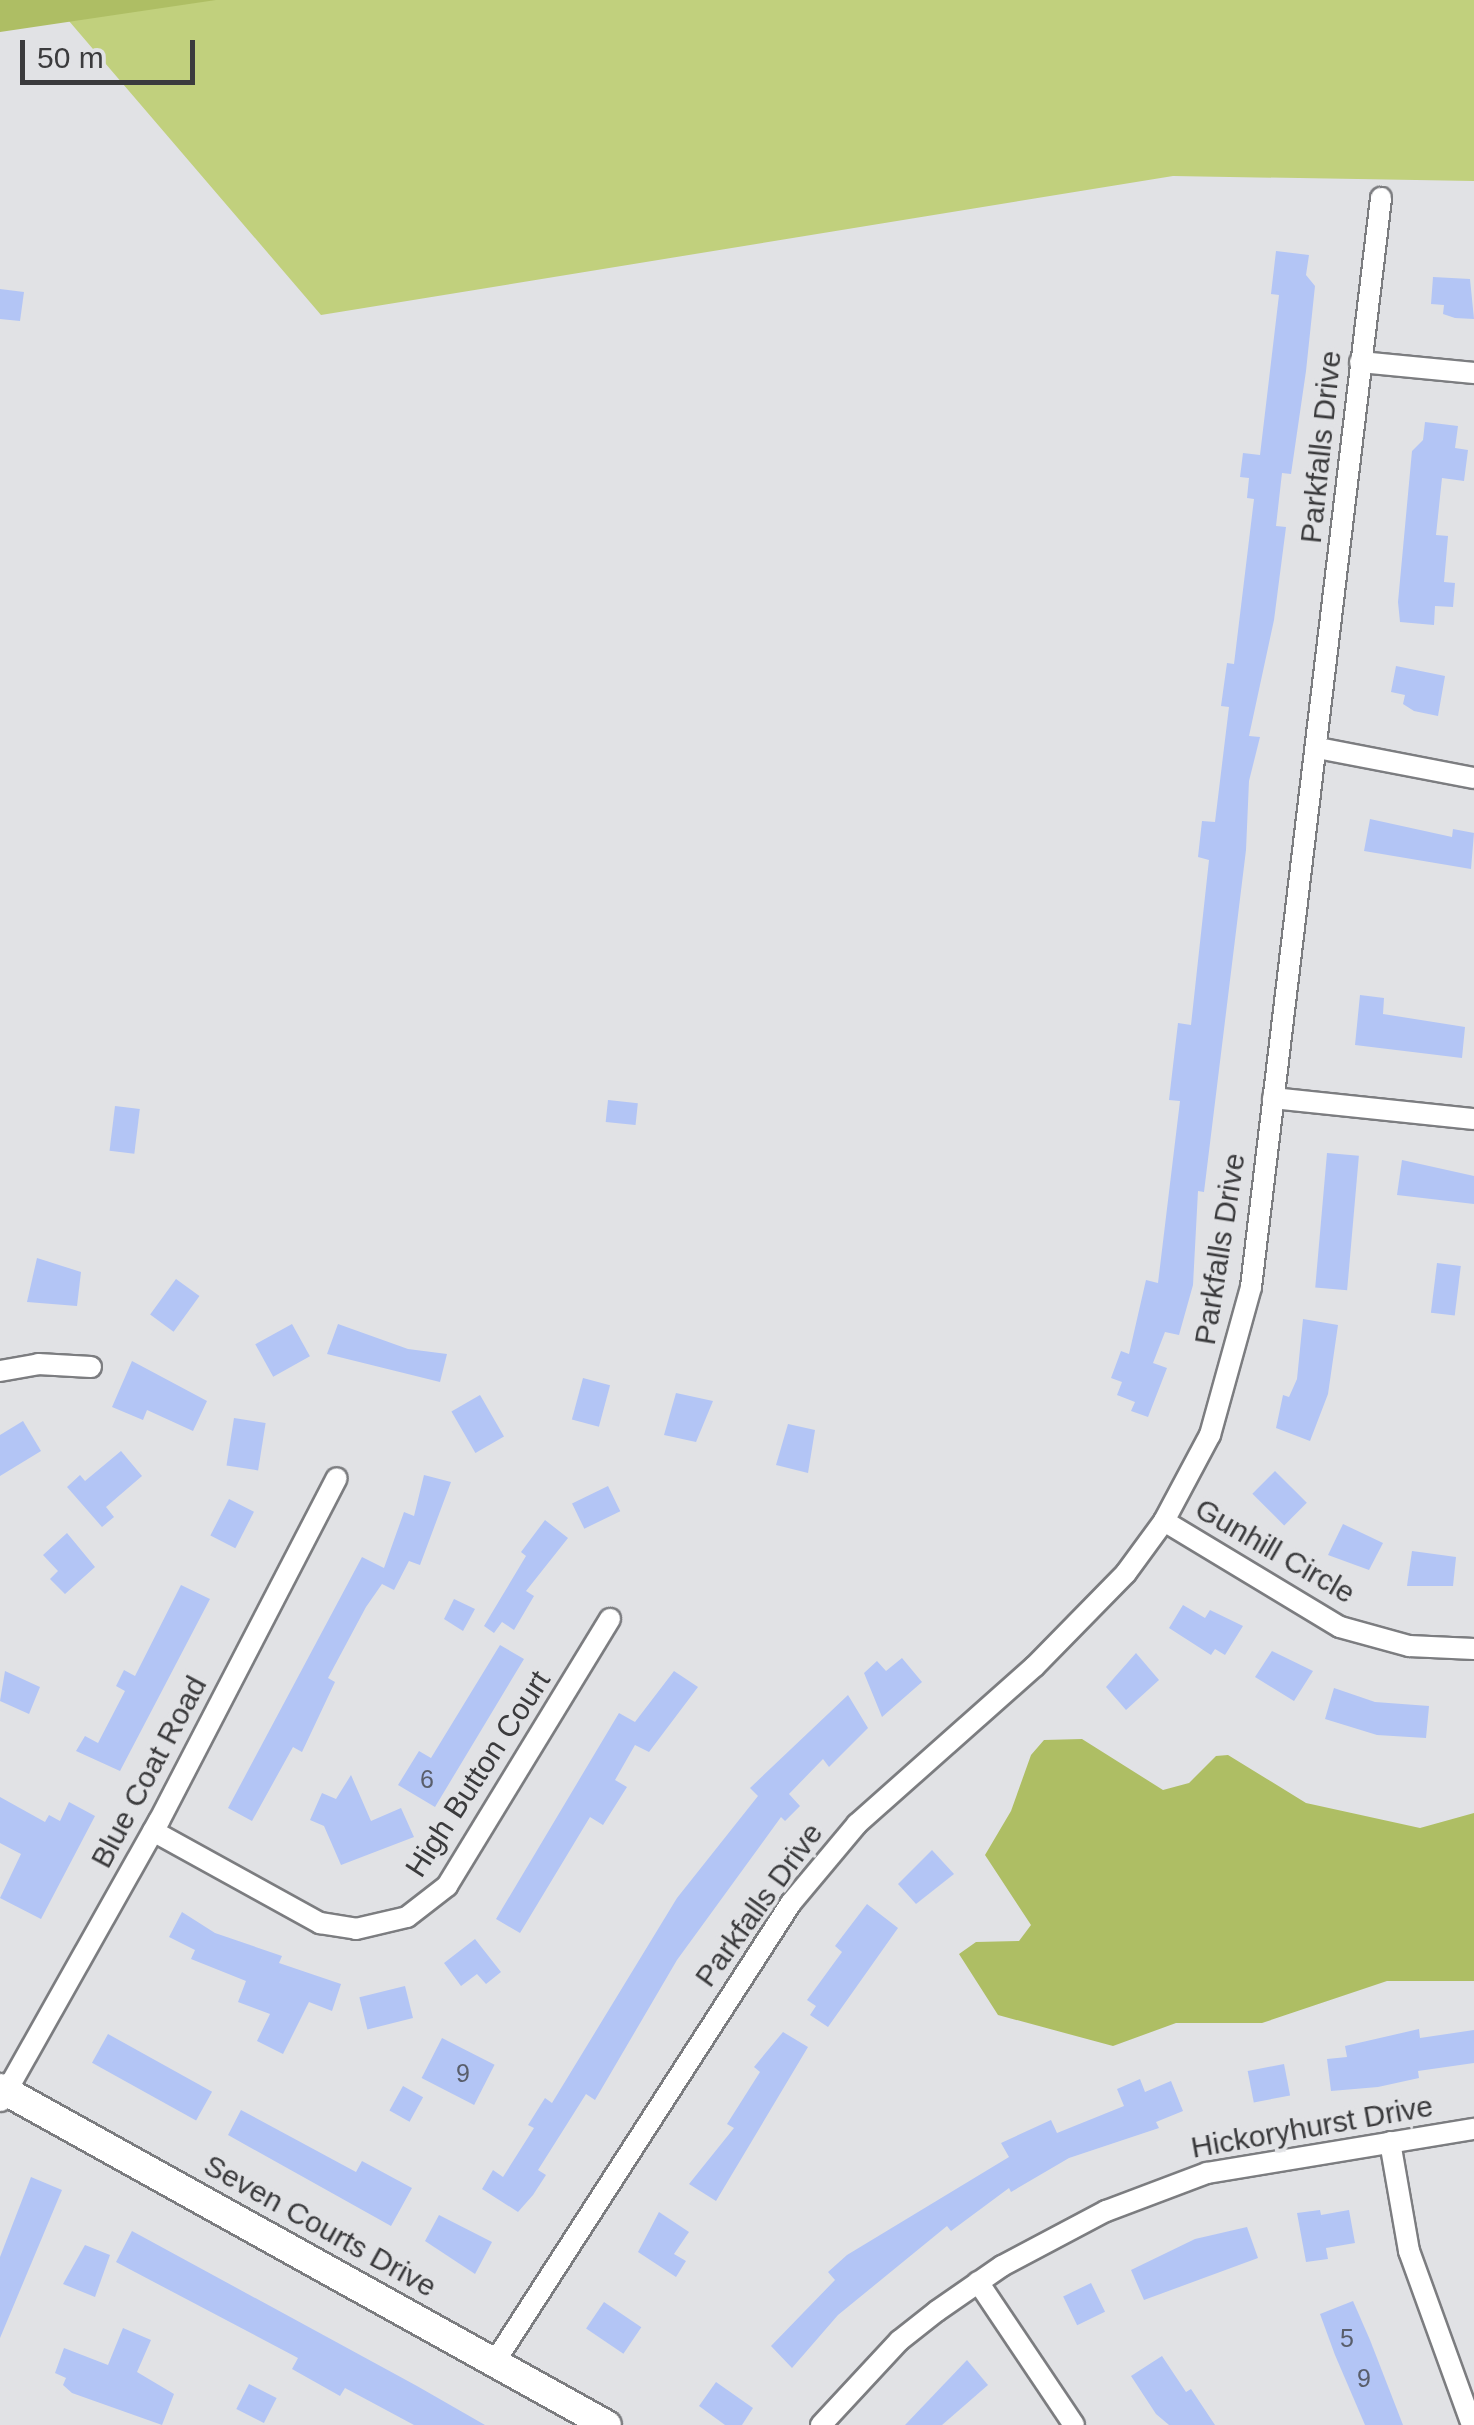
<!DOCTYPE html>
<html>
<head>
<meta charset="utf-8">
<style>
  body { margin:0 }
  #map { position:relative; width:1474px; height:2425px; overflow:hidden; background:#e1e2e5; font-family:Helvetica,sans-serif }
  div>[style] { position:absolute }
  .green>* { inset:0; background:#c1d07d }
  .forest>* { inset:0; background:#aebe64 }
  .building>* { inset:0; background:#b3c5f5; transform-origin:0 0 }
  .roads { filter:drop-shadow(2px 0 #7c7d80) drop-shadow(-2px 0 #7c7d80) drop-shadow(0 2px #7c7d80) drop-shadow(0 -2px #7c7d80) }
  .street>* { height:20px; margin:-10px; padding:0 10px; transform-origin:10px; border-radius:10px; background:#fff }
  .secondary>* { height:28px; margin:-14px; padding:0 14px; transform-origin:14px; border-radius:14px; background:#fff }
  span { translate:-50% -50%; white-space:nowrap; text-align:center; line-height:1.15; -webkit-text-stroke:8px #e1e2e5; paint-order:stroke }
  .number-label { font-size:25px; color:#595e6b }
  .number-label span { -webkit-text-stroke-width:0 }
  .street-label { font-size:30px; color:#3b3b3d }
  .scale { position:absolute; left:20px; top:40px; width:175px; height:45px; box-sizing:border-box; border:5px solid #3b3b3d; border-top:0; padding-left:12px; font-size:30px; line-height:35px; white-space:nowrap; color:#3b3b3d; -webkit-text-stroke:8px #e1e2e5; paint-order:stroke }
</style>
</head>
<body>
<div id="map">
  <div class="green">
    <div style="clip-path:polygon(51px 0,1474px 0,1474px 181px,1173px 176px,321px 315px)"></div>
  </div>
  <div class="forest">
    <div style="clip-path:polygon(0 0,216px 0,0 32px)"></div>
    <div style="clip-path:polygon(1082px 1739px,1163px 1790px,1189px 1783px,1216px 1756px,1228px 1755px,1306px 1803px,1420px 1828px,1474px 1813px,1474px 1981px,1387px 1981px,1262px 2023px,1176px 2023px,1113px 2046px,998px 2015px,959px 1954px,976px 1942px,1019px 1941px,1031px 1925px,985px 1855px,1011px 1811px,1031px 1755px,1044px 1740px)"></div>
  </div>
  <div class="building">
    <div style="clip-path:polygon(1276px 251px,1309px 255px,1306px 275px,1315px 286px,1306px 371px,1291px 474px,1282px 473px,1276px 526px,1286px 527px,1274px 620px,1249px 736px,1260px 737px,1249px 781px,1246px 850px,1204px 1192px,1198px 1191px,1193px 1285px,1179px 1335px,1165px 1332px,1153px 1363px,1167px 1368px,1148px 1417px,1131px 1411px,1135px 1402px,1117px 1395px,1122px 1382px,1111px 1378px,1121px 1351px,1129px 1354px,1146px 1280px,1158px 1283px,1180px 1101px,1169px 1100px,1178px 1023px,1191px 1025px,1209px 860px,1198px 857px,1202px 821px,1215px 822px,1229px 707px,1221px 706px,1227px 663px,1234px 664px,1254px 499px,1247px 498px,1249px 478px,1240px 477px,1243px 453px,1260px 455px,1279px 295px,1271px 294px)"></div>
    <div style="clip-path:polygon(1433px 277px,1470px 279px,1474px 319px,1455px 318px,1443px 314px,1444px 305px,1431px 304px)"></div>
    <div style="clip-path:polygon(0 289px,24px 292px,20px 321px,0 319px)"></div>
    <div style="clip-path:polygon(1425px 422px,1458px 426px,1455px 448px,1468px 450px,1464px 481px,1442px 478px,1436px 535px,1448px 536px,1444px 582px,1455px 583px,1453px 607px,1435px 606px,1434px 625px,1400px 622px,1398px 602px,1412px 451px,1423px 440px)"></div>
    <div style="clip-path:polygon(1396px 666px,1445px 676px,1438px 716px,1414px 711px,1403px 704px,1405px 695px,1391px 692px)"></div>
    <div style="clip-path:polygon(1370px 819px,1452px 837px,1453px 829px,1474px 833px,1471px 869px,1364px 851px)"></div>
    <div style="clip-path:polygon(1360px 995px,1384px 998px,1383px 1014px,1465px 1027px,1462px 1058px,1355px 1045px)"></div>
    <div style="left:608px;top:1100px;width:30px;height:22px;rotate:6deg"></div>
    <div style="left:115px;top:1106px;width:25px;height:45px;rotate:7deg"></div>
    <div style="left:1327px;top:1153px;width:32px;height:135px;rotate:5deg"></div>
    <div style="clip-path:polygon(1402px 1160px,1474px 1176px,1474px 1204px,1397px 1195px)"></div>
    <div style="clip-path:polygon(37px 1258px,81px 1272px,77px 1306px,27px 1302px)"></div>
    <div style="left:1437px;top:1263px;width:24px;height:50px;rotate:7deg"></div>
    <div style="left:176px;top:1279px;width:29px;height:44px;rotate:36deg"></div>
    <div style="clip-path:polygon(1303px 1319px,1338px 1325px,1328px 1394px,1310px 1441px,1276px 1428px,1283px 1395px,1289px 1397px,1297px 1379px)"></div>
    <div style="left:292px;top:1324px;width:37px;height:42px;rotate:61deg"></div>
    <div style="clip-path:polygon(338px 1324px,408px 1349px,447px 1354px,440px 1382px,327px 1354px)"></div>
    <div style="clip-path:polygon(132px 1361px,207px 1401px,193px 1431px,147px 1410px,143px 1420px,112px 1407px)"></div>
    <div style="left:583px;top:1378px;width:28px;height:43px;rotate:15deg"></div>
    <div style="clip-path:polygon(676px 1393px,713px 1401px,696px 1442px,664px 1435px)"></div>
    <div style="left:480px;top:1395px;width:48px;height:33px;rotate:60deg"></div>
    <div style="left:234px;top:1418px;width:32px;height:48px;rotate:9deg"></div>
    <div style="clip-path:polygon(23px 1421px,41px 1451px,0 1476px,0 1435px)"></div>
    <div style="clip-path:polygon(788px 1424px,815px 1430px,808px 1473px,776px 1465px)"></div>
    <div style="clip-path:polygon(121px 1451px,142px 1476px,106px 1507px,114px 1517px,102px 1527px,67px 1487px,80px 1475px,85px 1481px)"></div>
    <div style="left:1275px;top:1471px;width:45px;height:32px;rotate:45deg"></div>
    <div style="clip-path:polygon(424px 1475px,451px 1482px,420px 1565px,409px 1561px,394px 1590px,382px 1584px,366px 1607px,328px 1678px,335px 1682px,302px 1752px,293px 1747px,252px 1821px,228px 1808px,362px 1557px,384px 1568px,404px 1512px,414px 1516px)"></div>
    <div style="left:608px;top:1486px;width:28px;height:40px;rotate:64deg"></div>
    <div style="left:229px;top:1499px;width:28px;height:41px;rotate:27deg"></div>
    <div style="clip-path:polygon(545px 1520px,568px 1538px,526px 1591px,534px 1596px,514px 1630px,502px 1622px,494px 1633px,484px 1626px,526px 1556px,521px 1552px)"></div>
    <div style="clip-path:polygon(1343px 1524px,1383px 1543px,1369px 1570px,1328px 1555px)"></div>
    <div style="clip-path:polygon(67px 1533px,95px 1567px,65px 1594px,50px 1579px,58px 1571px,43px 1555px)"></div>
    <div style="clip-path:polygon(1412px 1551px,1456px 1557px,1453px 1586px,1407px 1586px)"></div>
    <div style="clip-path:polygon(181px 1585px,210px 1599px,120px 1771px,76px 1751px,85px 1736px,98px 1743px,125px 1691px,116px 1686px,124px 1670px,135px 1676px)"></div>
    <div style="clip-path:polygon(454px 1599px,475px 1609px,463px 1631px,444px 1619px)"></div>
    <div style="clip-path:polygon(1183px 1605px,1205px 1618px,1210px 1610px,1243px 1626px,1225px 1655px,1215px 1649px,1211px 1655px,1169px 1628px)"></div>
    <div style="clip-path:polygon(500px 1645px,524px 1659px,435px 1807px,398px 1785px,419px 1751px,431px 1758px)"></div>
    <div style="clip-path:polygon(1272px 1651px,1313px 1671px,1294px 1701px,1255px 1677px)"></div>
    <div style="clip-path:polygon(1136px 1653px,1159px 1680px,1126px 1710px,1106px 1687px)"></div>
    <div style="clip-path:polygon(902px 1658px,922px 1682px,882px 1717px,864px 1673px,877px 1661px,886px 1671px)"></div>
    <div style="clip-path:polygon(5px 1671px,40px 1687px,29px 1714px,0 1701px)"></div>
    <div style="clip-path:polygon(674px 1671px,698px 1687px,649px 1752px,635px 1745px,615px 1780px,627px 1787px,603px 1825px,590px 1817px,520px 1933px,496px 1919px,619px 1713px,635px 1722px)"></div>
    <div style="clip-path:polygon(1334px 1688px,1375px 1702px,1429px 1706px,1426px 1738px,1377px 1735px,1325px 1719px)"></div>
    <div style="clip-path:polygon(848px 1695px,868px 1728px,829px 1767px,823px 1759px,789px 1794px,800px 1806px,785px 1821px,781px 1817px,677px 1960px,595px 2100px,586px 2094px,538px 2170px,546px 2175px,533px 2195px,518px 2212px,482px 2189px,493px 2170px,503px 2177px,534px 2128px,528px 2125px,545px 2098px,552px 2103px,677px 1898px,758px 1796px,750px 1788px)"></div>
    <div style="clip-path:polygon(351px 1775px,371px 1821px,401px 1808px,414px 1837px,341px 1865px,324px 1826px,310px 1820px,322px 1793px,336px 1799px)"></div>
    <div style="clip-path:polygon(0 1797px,45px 1822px,49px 1815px,60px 1821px,69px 1802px,95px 1816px,41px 1919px,0 1898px,21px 1854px,0 1843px)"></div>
    <div style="clip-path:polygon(932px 1850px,954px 1874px,916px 1904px,898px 1884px)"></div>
    <div style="clip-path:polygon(867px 1904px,898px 1928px,828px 2027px,810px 2015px,816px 2006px,807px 2000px,842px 1952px,835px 1946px)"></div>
    <div style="clip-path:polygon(182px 1912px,215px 1933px,282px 1956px,279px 1963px,341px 1984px,332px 2011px,309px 2002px,283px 2054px,257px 2041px,270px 2014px,238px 2002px,246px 1981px,191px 1959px,195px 1950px,169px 1937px)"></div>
    <div style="clip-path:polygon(475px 1939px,501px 1972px,486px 1984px,477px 1974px,461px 1986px,444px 1963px)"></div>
    <div style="left:405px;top:1986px;width:33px;height:47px;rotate:76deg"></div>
    <div style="clip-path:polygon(1419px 2029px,1420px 2038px,1474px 2030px,1474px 2063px,1418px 2071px,1419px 2078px,1378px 2087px,1331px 2091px,1327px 2059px,1347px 2057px,1345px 2046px)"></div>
    <div style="clip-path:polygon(783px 2032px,808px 2047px,716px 2201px,689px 2184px,734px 2128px,727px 2124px,760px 2072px,754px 2067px)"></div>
    <div style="left:108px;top:2034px;width:119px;height:33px;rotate:29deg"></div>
    <div style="left:442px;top:2038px;width:59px;height:45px;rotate:27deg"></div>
    <div style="left:1284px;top:2064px;width:32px;height:37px;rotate:79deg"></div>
    <div style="clip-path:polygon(1140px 2079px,1145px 2092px,1171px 2081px,1183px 2111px,1156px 2122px,1159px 2128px,1069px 2158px,1011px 2192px,1009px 2188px,951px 2231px,947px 2226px,838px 2315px,792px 2368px,771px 2346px,835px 2280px,828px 2272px,847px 2255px,1009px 2157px,1001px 2143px,1051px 2120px,1057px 2133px,1124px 2106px,1117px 2089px)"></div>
    <div style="left:403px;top:2086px;width:23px;height:28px;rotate:29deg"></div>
    <div style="clip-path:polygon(241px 2110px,356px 2172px,362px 2161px,412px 2188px,391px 2226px,228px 2135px)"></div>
    <div style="clip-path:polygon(31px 2177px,62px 2190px,0 2338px,0 2257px)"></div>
    <div style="clip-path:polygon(1320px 2210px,1321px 2215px,1349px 2210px,1355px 2243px,1326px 2248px,1328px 2259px,1306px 2262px,1297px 2213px)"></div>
    <div style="clip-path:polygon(659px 2212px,689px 2232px,674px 2254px,686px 2261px,676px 2277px,638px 2252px)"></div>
    <div style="clip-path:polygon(439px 2215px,492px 2242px,475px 2274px,425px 2241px)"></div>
    <div style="clip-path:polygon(1247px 2227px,1258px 2258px,1144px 2300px,1131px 2270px,1195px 2239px)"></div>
    <div style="clip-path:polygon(132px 2231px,417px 2386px,485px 2425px,414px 2425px,345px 2388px,340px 2396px,292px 2369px,298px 2358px,116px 2262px)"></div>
    <div style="clip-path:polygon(85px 2245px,110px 2255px,95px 2297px,63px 2284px)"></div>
    <div style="left:1091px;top:2283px;width:32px;height:31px;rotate:64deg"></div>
    <div style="clip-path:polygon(1353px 2301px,1370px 2340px,1403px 2425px,1365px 2425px,1335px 2355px,1320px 2314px)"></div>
    <div style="left:604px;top:2302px;width:45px;height:32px;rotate:34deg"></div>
    <div style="clip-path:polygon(123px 2328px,151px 2340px,137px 2372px,174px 2394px,162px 2425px,72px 2393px,63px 2385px,66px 2378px,55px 2373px,64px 2348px,108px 2365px)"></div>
    <div style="clip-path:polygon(1162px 2356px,1186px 2392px,1191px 2389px,1215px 2425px,1169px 2425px,1156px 2414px,1131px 2376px)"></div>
    <div style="clip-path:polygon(967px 2360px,988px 2385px,942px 2425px,905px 2425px)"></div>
    <div style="clip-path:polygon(716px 2382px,753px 2408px,742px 2425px,725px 2425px,699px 2406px)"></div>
    <div style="left:249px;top:2384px;width:31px;height:28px;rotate:27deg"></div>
  </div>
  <div class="roads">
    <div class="street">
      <div style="left:1360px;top:362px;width:115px;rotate:5.5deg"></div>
      <div style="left:1318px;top:748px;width:159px;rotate:10.9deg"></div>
      <div style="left:1273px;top:1098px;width:202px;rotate:6deg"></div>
      <div style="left:0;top:1371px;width:39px;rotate:-10deg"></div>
      <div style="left:38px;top:1364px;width:53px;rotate:3.2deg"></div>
      <div style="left:1164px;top:1521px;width:205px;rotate:31.1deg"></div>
      <div style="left:1340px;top:1627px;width:72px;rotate:15.4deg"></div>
      <div style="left:1409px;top:1646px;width:65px;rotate:2.6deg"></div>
      <div style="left:153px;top:1831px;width:191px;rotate:28.9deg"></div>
      <div style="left:320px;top:1923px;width:36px;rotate:9deg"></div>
      <div style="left:356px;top:1929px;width:52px;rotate:-13.2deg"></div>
      <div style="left:407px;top:1917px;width:51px;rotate:-37.8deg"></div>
      <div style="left:447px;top:1886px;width:313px;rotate:-58.6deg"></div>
      <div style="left:1px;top:2101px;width:322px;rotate:-60.6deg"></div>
      <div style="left:159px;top:1821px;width:386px;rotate:-62.6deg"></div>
      <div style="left:1390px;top:2142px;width:111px;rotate:80.1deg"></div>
      <div style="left:1409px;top:2251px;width:185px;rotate:70.1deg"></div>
      <div style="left:978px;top:2282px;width:172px;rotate:56.1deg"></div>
      <div style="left:496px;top:2360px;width:544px;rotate:-57.16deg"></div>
      <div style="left:791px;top:1903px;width:103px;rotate:-50.1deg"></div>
      <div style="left:857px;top:1824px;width:237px;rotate:-41.6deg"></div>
      <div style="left:1034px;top:1667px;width:132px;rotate:-45.6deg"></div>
      <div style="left:1126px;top:1573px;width:64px;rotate:-53.8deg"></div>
      <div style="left:1164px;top:1521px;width:98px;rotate:-61.9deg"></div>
      <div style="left:1210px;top:1435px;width:154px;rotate:-74.5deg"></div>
      <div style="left:1251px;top:1287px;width:1097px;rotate:-83.19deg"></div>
      <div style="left:821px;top:2425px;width:115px;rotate:-47.1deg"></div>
      <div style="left:899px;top:2341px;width:48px;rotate:-38.3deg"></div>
      <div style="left:937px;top:2311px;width:79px;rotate:-34.7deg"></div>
      <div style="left:1002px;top:2266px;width:118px;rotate:-27.9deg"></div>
      <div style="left:1106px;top:2211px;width:108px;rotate:-20.6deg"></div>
      <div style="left:1207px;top:2173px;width:271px;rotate:-9.4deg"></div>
    </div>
    <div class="secondary">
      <div style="left:0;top:2088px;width:694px;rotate:29.04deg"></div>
    </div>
  </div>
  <div class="number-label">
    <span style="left:427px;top:1779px">6</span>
    <span style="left:463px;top:2073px">9</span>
    <span style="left:1347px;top:2338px">5</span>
    <span style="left:1364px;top:2378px">9</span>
  </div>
  <div class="street-label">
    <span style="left:1321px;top:447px;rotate:-84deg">Parkfalls Drive</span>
    <span style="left:1220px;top:1249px;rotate:-81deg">Parkfalls Drive</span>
    <span style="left:1275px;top:1551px;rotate:30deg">Gunhill Circle</span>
    <span style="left:149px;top:1772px;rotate:-62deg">Blue Coat Road</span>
    <span style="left:478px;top:1774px;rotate:-57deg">High Button Court</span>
    <span style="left:759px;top:1905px;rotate:-54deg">Parkfalls Drive</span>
    <span style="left:1312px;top:2127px;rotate:-10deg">Hickoryhurst Drive</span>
    <span style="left:320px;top:2226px;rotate:29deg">Seven Courts Drive</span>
  </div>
  <div class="scale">50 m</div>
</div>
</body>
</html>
